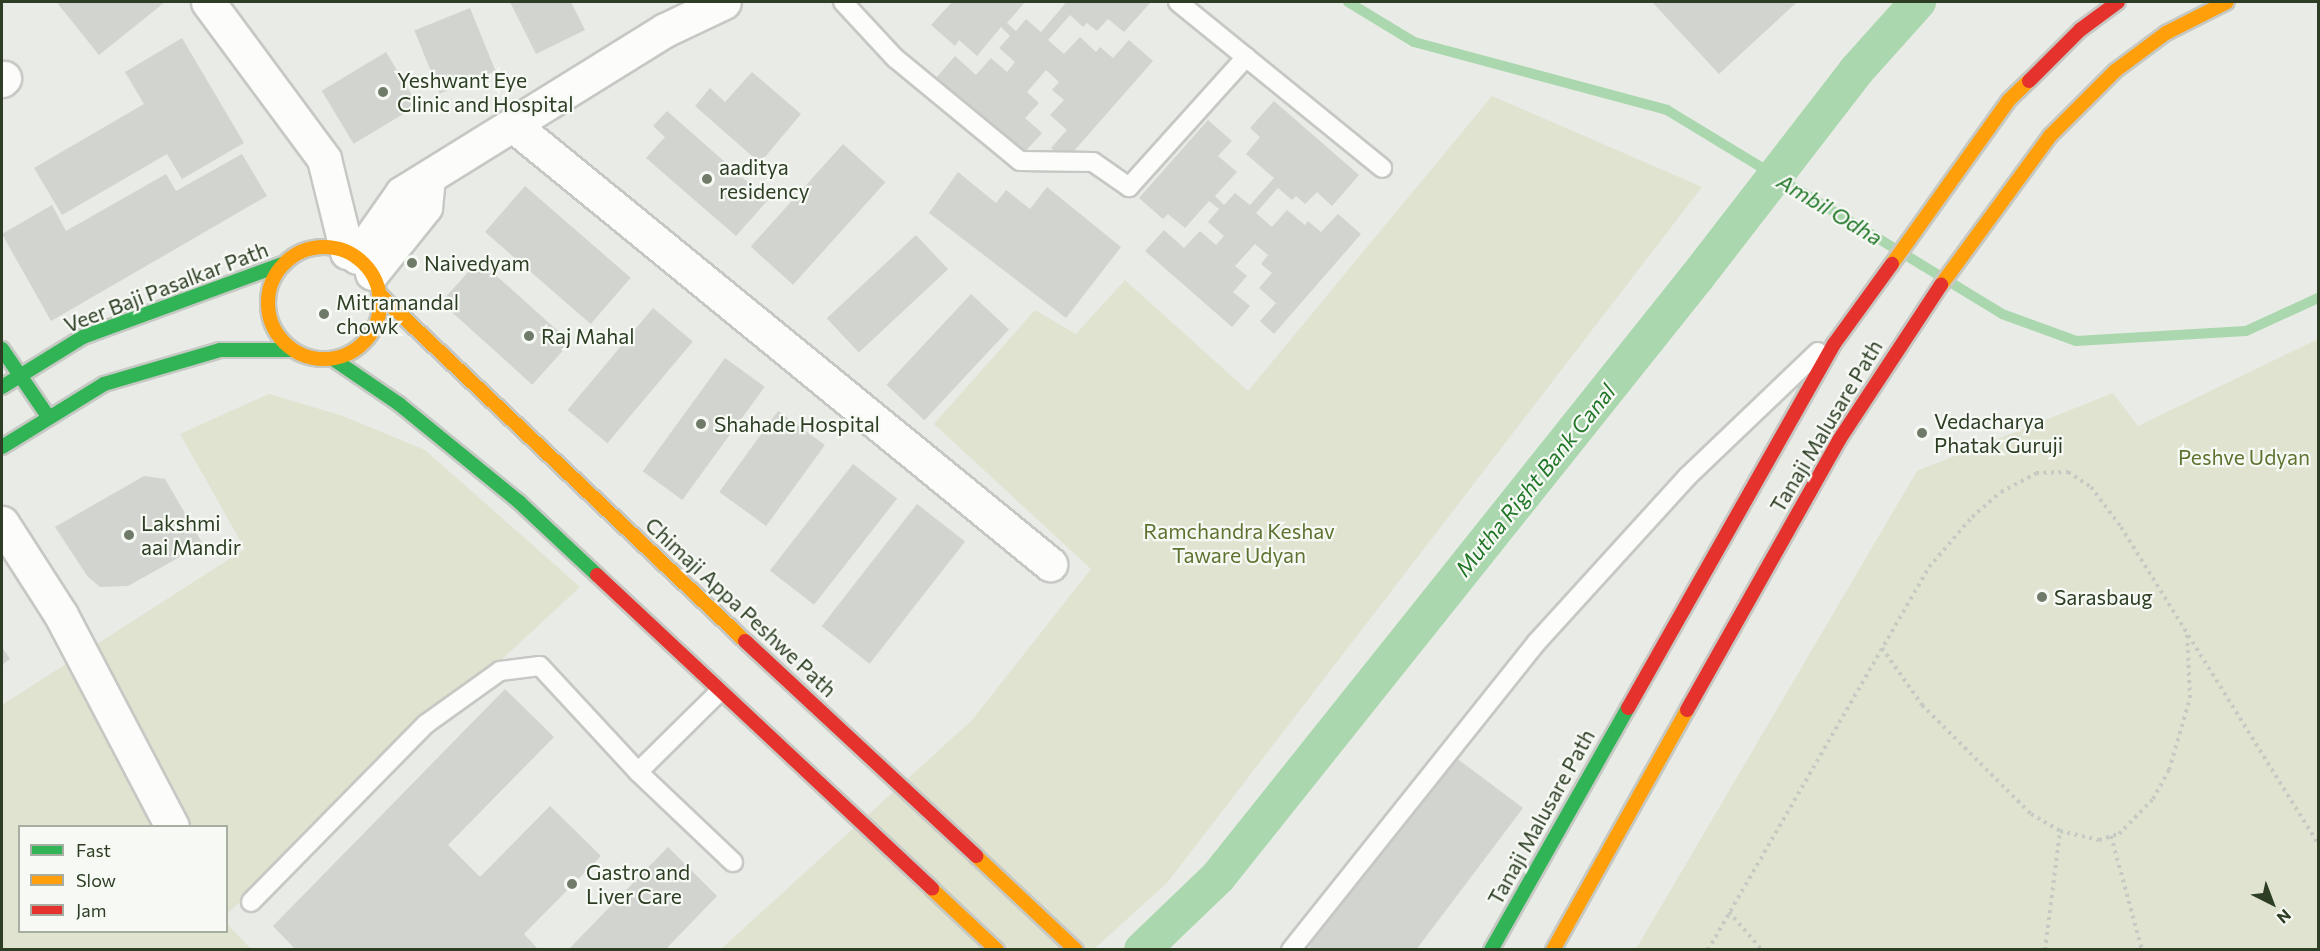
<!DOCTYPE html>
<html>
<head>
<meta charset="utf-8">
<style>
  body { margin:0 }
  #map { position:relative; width:2320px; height:951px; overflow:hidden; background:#e9ebe6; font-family:Commissioner,sans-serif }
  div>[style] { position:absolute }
  .green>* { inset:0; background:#dfe3d0 }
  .stream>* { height:10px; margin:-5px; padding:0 5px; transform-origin:5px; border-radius:5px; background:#aad7ad }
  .canal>* { height:36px; margin:-18px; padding:0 18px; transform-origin:18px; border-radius:18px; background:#aad7ad }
  .building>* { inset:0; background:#d1d4cf; transform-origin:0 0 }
  .path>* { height:4px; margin-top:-2px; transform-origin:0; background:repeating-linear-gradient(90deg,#c5cbc2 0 3px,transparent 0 7.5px) }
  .roads { filter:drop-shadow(2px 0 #c6c8c3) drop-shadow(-2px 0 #c6c8c3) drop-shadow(0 2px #c6c8c3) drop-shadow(0 -2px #c6c8c3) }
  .lane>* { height:18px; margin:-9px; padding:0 9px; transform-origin:9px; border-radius:9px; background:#fcfcfb }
  .street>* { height:33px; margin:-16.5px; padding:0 16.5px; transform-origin:16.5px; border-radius:16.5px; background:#fcfcfb }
  .fast>* { height:14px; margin:-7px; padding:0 7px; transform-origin:7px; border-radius:7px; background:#30b455 }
  .slow>* { height:14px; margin:-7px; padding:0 7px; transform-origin:7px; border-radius:7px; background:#ff9f0a }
  .slow>.ring { margin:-7px; padding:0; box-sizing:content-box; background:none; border:14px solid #ff9f0a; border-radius:50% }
  .jam>* { height:14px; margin:-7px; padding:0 7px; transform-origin:7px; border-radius:7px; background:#e5322d }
  .dots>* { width:16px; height:16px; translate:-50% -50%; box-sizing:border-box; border:3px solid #f7f9f5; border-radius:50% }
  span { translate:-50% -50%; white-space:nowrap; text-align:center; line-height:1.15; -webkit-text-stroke:4.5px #f7f9f5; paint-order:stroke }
  .poi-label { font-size:21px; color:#2d3e24 }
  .left { translate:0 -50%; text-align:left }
  .street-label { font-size:21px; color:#2d3e24 }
  .park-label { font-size:21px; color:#5f7330 }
  .water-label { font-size:22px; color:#217728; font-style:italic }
  .frame { position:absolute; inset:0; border:3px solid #2d3e24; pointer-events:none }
  .legend { position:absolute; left:18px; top:825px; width:210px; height:108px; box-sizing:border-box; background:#f7f9f5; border:2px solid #a6aea1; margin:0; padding:8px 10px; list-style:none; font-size:18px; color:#2d3e24 }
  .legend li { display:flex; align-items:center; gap:12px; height:30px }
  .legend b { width:30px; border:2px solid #a6aea1 }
  .north { position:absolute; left:2242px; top:873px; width:60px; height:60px; -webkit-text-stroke:4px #f7f9f5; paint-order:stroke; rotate:138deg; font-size:16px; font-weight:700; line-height:24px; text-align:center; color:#2d3e24 }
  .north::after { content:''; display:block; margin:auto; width:21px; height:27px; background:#2d3e24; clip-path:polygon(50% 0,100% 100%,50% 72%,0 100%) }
</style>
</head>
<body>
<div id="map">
  <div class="green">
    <div style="clip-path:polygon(1492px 96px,1702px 187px,1167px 883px,1094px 949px,720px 950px,972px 720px,1091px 569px,934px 424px,1035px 310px,1076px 334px,1125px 280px,1248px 391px)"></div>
    <div style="clip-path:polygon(2318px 339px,2318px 949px,1636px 949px,1917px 471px,2113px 393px,2138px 426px)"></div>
    <div style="clip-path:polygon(269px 394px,343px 416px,425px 450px,580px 587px,227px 914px,226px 826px,20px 826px,20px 932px,226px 932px,227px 924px,251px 949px,2px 950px,2px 705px,245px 549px,180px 434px)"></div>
  </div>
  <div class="stream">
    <div style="left:1348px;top:2px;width:77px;rotate:31.2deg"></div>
    <div style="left:1414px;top:42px;width:262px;rotate:15deg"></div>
    <div style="left:1667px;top:110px;width:392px;rotate:31.3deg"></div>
    <div style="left:2002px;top:314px;width:79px;rotate:20deg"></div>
    <div style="left:2076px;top:341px;width:170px;rotate:-3.4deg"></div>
    <div style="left:2246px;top:331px;width:79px;rotate:-24.6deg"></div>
  </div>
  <div class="canal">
    <div style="left:1142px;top:950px;width:105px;rotate:-43.8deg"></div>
    <div style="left:1218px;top:877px;width:768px;rotate:-51.4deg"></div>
    <div style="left:1697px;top:277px;width:260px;rotate:-52.3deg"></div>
    <div style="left:1856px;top:71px;width:93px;rotate:-48.1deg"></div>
  </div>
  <div class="building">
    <div style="clip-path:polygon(60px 2px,165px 2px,99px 55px,58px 4px)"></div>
    <div style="clip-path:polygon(510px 2px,571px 2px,585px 30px,536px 54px)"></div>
    <div style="clip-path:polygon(952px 2px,1025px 2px,1007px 23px,1016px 31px,1026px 19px,1041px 32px,1065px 4px,1062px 2px,1151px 2px,1124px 32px,1108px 19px,1097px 31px,1087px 23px,1083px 27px,1070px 15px,1048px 40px,1064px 54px,1080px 37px,1096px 52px,1100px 47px,1113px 58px,1129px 40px,1153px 61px,1066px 160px,1051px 148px,1067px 130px,1050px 115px,1064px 100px,1052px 90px,1059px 82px,1046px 70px,1027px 92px,1039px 103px,1025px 118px,1042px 133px,1023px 154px,936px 78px,955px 56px,976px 75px,991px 58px,1007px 72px,1015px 62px,999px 48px,1010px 36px,1001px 27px,977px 56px,959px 40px,955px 46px,931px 25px)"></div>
    <div style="clip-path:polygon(1652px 2px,1797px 2px,1719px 74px)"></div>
    <div style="left:470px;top:8px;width:68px;height:60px;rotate:68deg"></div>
    <div style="clip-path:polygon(182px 38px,244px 143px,182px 179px,167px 154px,62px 215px,34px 168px,144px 104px,125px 72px)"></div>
    <div style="left:386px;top:52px;width:62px;height:75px;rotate:59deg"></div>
    <div style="clip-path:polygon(752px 72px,801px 114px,760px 163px,695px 106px,710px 88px,725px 102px)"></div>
    <div style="clip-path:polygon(1274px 101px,1359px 175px,1332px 206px,1317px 192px,1305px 204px,1296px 196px,1292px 200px,1278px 188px,1256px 213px,1272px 227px,1287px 210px,1305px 225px,1308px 221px,1321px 232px,1338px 214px,1361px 234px,1274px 334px,1260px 321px,1276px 303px,1259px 288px,1272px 273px,1261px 264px,1268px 255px,1255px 244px,1235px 266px,1247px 276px,1233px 292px,1250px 306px,1232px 327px,1145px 251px,1164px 230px,1184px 248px,1200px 231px,1216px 245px,1224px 236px,1208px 222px,1219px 209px,1209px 201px,1185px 228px,1168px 214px,1163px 219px,1139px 198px,1208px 120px,1232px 141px,1218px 156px,1237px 172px,1215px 196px,1224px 205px,1235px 193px,1250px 205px,1274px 178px,1246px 154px,1260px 137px,1250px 128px)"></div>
    <div style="clip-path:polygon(667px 111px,768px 200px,736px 236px,646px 158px,665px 137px,653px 126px)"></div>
    <div style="left:843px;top:144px;width:57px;height:138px;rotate:42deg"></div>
    <div style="clip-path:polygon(242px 154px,267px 196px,51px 321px,2px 234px,52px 205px,66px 231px,166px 174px,176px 191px)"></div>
    <div style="clip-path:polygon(958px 172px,996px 203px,1006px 190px,1030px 209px,1047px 187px,1121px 247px,1066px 318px,929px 213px)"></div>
    <div style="left:525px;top:186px;width:140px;height:61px;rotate:41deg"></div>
    <div style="left:916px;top:235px;width:47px;height:122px;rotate:47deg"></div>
    <div style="left:479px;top:260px;width:123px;height:57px;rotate:42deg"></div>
    <div style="left:971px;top:294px;width:52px;height:124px;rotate:43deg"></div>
    <div style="left:653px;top:308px;width:52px;height:133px;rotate:40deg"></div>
    <div style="left:725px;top:358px;width:49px;height:140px;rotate:36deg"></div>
    <div style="left:778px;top:411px;width:58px;height:100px;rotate:36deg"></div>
    <div style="left:853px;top:464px;width:56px;height:135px;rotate:38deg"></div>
    <div style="clip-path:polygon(144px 476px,165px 479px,203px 544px,128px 586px,100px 587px,88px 577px,55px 527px)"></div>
    <div style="left:917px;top:504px;width:61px;height:155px;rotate:38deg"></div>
    <div style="clip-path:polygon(2px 647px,10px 659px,2px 665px)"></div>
    <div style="clip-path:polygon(505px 689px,554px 737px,448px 845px,480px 877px,550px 806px,601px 856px,524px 934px,539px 950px,296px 950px,273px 926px)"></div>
    <div style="clip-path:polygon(1451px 754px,1523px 808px,1416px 950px,1313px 950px,1306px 944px)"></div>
    <div style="clip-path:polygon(668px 847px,717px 896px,665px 950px,568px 950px)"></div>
  </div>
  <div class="path">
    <div style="left:1882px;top:648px;width:70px;rotate:54.9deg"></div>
    <div style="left:1922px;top:705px;width:154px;rotate:45deg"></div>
    <div style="left:2031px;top:814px;width:34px;rotate:30deg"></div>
    <div style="left:2060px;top:831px;width:40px;rotate:13deg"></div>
    <div style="left:2099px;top:840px;width:21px;rotate:-17deg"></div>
    <div style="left:2119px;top:834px;width:49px;rotate:-45.8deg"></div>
    <div style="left:2153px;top:799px;width:33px;rotate:-61deg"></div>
    <div style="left:2169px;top:770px;width:75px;rotate:-73.7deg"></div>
    <div style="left:2190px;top:698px;width:65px;rotate:-92.6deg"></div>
    <div style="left:2111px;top:836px;width:118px;rotate:74.8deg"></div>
    <div style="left:1729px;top:912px;width:50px;rotate:49deg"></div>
    <div style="left:1708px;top:950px;width:442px;rotate:-60deg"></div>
    <div style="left:1929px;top:567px;width:66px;rotate:-49.3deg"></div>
    <div style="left:1972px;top:517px;width:38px;rotate:-41deg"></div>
    <div style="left:2001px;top:492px;width:40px;rotate:-28deg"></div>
    <div style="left:2036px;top:473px;width:32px;rotate:-2deg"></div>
    <div style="left:2068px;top:472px;width:27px;rotate:33deg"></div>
    <div style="left:2091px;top:487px;width:50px;rotate:53.1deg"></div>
    <div style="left:2121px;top:527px;width:372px;rotate:58.1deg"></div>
    <div style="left:2045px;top:950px;width:120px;rotate:-82.8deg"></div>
  </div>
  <div class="roads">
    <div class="lane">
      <div style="left:843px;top:2px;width:76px;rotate:47.1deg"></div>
      <div style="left:895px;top:58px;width:162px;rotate:39.5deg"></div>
      <div style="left:1020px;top:161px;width:73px;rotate:0.8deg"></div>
      <div style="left:1093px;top:162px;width:44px;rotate:34.8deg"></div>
      <div style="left:1129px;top:187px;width:175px;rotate:-48deg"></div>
      <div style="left:1178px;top:2px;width:263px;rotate:39.1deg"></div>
      <div style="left:638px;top:772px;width:131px;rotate:43.5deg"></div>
      <div style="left:251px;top:902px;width:250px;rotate:-45.5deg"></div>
      <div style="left:426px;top:724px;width:91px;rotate:-35.6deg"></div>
      <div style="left:500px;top:671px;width:40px;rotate:-7.1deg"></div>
      <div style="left:540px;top:666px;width:144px;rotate:47.2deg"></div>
      <div style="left:638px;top:772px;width:114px;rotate:-44.6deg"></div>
      <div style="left:1291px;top:950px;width:394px;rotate:-51.4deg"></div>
      <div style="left:1537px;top:642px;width:223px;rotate:-47.7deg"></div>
      <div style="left:1687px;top:477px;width:181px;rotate:-43.7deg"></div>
    </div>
    <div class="street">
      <div style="left:208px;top:2px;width:195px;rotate:53.5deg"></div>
      <div style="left:324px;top:159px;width:96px;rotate:76.1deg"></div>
      <div style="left:2px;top:80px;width:3px;rotate:-45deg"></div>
      <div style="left:513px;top:125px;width:694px;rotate:39.27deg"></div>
      <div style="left:357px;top:257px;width:78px;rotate:-54.9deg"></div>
      <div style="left:402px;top:193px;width:309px;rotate:-31.8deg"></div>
      <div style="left:665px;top:30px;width:65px;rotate:-25.4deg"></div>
      <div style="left:372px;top:273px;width:85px;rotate:-51.2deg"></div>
      <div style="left:425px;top:207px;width:28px;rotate:-84deg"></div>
      <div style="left:2px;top:523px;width:109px;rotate:57.3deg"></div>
      <div style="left:61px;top:615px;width:238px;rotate:62.3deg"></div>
    </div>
    <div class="fast">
      <div style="left:2px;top:349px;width:83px;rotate:55.7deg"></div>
      <div style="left:333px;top:359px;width:80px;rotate:34.3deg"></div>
      <div style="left:399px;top:404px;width:155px;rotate:39.2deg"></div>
      <div style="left:519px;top:502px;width:107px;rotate:43.1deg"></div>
      <div style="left:2px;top:387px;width:95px;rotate:-31.7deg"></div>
      <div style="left:83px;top:337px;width:215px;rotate:-20.1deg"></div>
      <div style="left:2px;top:447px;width:120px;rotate:-31.7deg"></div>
      <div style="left:104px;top:384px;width:121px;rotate:-16.3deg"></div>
      <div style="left:220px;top:350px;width:71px"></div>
      <div style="left:1491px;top:950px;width:278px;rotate:-60.5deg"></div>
    </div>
    <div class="slow">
      <div class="ring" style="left:268px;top:247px;width:98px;height:98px"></div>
      <div style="left:1892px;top:264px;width:201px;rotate:-54.5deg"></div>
      <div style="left:2009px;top:100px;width:28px;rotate:-44deg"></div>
      <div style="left:1941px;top:285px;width:185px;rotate:-53.8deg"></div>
      <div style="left:2050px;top:136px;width:92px;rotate:-45deg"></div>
      <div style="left:2115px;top:71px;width:64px;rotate:-36.7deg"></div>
      <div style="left:2166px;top:33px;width:68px;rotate:-26.9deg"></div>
      <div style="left:379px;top:294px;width:504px;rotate:43.47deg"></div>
      <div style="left:976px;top:856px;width:137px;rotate:43.2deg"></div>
      <div style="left:932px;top:889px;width:89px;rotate:43.2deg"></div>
      <div style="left:1553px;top:950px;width:275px;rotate:-60.8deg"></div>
    </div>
    <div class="jam">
      <div style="left:2029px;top:81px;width:72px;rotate:-45deg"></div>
      <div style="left:2080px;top:30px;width:47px;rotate:-36.4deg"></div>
      <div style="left:597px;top:575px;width:459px;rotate:43.1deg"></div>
      <div style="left:745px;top:641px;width:316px;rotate:42.9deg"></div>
      <div style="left:1628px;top:708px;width:418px;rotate:-60.5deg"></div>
      <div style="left:1834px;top:344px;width:99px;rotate:-54.1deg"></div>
      <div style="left:1687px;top:710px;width:310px;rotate:-60.6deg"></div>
      <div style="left:1839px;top:440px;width:186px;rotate:-56.7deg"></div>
    </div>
  </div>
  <div class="dots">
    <div style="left:383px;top:92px;background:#6f7b68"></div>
    <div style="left:707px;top:179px;background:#6f7b68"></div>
    <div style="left:412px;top:263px;background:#6f7b68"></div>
    <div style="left:324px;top:314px;background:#6f7b68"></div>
    <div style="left:529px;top:336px;background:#6f7b68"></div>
    <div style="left:701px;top:424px;background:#6f7b68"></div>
    <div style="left:1922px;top:433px;background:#6f7b68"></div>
    <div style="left:129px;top:535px;background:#6f7b68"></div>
    <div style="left:2042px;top:597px;background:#6f7b68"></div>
    <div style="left:572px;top:884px;background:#6f7b68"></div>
  </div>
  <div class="poi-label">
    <span class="left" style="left:397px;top:92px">Yeshwant Eye<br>Clinic and Hospital</span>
    <span class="left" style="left:719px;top:179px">aaditya<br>residency</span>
    <span class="left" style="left:424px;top:263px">Naivedyam</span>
    <span class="left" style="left:336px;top:314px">Mitramandal<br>chowk</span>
    <span class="left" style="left:541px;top:336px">Raj Mahal</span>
    <span class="left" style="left:1934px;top:433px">Vedacharya<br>Phatak Guruji</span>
    <span class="left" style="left:714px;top:424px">Shahade Hospital</span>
    <span class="left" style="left:141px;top:535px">Lakshmi<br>aai Mandir</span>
    <span class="left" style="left:2054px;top:597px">Sarasbaug</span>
    <span class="left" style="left:586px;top:884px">Gastro and<br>Liver Care</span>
  </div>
  <div class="street-label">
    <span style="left:166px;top:287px;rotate:-21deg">Veer Baji Pasalkar Path</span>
    <span style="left:1826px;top:426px;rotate:-59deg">Tanaji Malusare Path</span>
    <span style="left:741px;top:607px;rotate:43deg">Chimaji Appa Peshwe Path</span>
    <span style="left:1541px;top:817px;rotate:-61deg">Tanaji Malusare Path</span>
  </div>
  <div class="park-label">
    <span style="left:2244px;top:457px">Peshve Udyan</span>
    <span style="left:1239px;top:543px">Ramchandra Keshav<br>Taware Udyan</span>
  </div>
  <div class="water-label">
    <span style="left:1830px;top:209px;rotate:31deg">Ambil Odha</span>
    <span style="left:1535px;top:480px;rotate:-51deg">Mutha Right Bank Canal</span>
  </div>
  <div class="frame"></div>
  <ul class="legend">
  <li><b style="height:8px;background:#30b455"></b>Fast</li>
  <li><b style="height:8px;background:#ff9f0a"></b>Slow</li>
  <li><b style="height:8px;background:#e5322d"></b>Jam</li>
  </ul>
  <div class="north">N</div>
</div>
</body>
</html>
